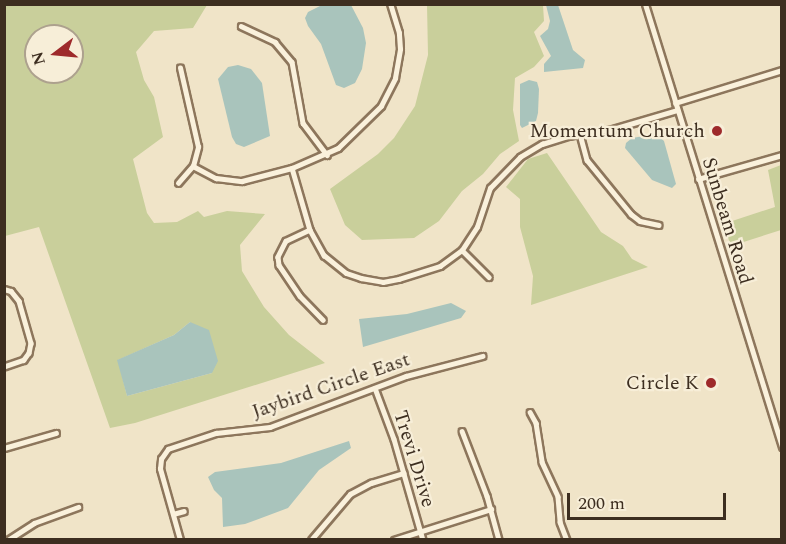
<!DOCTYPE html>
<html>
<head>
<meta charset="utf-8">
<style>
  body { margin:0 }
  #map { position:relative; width:786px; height:544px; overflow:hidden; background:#f0e4c8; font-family:Spectral,serif }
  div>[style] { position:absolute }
  .green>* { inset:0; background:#c9cf9b }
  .water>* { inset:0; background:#a9c4bc }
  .roads { filter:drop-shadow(2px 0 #8d765c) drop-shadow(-2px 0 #8d765c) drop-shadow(0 2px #8d765c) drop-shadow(0 -2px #8d765c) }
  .minor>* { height:4.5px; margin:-2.25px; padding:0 2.25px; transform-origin:2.25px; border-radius:2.25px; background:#faf1dc }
  .tertiary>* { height:5px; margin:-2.5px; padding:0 2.5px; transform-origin:2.5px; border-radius:2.5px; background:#faf1dc }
  .dots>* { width:16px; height:16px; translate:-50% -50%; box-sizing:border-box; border:3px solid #f7eed8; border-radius:50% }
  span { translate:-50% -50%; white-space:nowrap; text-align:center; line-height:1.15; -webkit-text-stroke:4.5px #f7eed8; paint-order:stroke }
  .poi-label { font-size:20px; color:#3d2e20 }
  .right { translate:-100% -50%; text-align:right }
  .street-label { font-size:20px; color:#3d2e20 }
  .frame { position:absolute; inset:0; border:6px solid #3d2e20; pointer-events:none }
  .north { position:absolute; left:24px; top:24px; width:60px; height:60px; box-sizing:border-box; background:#f7eed8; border:2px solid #ada18e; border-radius:50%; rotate:254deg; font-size:16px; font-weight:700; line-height:24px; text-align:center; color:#3d2e20 }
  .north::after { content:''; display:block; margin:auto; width:21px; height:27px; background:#9e2a2b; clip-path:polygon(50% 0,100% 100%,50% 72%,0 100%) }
  .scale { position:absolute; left:567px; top:493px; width:159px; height:27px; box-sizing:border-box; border:3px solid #3d2e20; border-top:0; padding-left:8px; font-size:18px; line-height:21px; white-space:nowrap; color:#3d2e20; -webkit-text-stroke:4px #f7eed8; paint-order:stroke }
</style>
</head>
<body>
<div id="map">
  <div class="green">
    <div style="clip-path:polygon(evenodd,4px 5px,207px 5px,193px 28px,154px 31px,136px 52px,144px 80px,154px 97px,163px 137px,133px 159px,147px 213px,154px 223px,177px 222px,198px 211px,204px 217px,227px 211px,265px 214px,240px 245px,242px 271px,264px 307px,289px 335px,325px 363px,135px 423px,110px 428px,39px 227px,5px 236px,4px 5px,36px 36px,72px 36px,72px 72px,36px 72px,36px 36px,4px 5px,190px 322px,212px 373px,127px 396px,118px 360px,174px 335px,190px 322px)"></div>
    <div style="clip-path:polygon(427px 5px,543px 5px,544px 21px,534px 32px,544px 56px,534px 67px,515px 78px,513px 110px,519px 141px,500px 154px,483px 174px,462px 191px,439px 221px,414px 238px,362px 240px,345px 225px,330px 189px,378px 154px,394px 138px,415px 106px,428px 55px)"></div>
    <div style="clip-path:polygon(547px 153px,601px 232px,623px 246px,632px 259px,648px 267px,531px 305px,533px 276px,520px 227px,520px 199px,506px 187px,528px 159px)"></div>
    <div style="clip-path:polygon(781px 165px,781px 230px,731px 246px,723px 224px,775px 207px,768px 170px)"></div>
  </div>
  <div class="water">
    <div style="clip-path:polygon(322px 5px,351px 5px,363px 28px,366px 43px,362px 69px,355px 83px,344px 88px,336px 85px,321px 44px,308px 26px,305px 18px,308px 12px)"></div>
    <div style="clip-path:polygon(546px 5px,558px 5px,573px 50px,585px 60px,583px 68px,544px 72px,544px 64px,551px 56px,540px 36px,548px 29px,550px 21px)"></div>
    <div style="clip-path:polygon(238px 65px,251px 69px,262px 83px,270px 136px,244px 147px,236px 144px,232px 137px,218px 79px,228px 67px)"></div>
    <div style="clip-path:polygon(529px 80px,537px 82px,539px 89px,538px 113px,536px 121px,522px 128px,520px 125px,520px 84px)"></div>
    <div style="clip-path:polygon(656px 134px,664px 141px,676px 184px,672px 188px,652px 180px,625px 148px,626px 143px,632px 138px)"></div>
    <div style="clip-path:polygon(451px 303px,466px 311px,461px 318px,363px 347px,359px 319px,407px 314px)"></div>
    <div style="clip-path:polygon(190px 322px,209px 330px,218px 361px,212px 373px,127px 396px,117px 360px,174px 335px)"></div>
    <div style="clip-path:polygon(349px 441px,351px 448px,319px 470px,288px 508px,245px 524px,223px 527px,222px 498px,214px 490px,208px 477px,215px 472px,281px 463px)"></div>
  </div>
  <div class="roads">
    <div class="minor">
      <div style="left:241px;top:26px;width:38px;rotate:25deg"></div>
      <div style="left:275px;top:42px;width:26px;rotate:50deg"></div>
      <div style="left:292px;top:62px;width:62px;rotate:79.8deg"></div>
      <div style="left:303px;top:123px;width:40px;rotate:53deg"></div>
      <div style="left:675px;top:103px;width:112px;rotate:-17.1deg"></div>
      <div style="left:580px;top:134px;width:27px;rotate:75deg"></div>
      <div style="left:587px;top:160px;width:70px;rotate:50.8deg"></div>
      <div style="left:631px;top:214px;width:11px;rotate:38deg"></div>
      <div style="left:640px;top:221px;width:19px;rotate:12deg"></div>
      <div style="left:193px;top:166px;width:26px;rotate:28deg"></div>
      <div style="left:216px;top:178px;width:26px;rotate:7deg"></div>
      <div style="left:242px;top:181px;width:52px;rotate:-14.6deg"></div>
      <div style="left:292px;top:168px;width:50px;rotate:-23.5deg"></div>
      <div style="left:338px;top:148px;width:60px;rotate:-44.3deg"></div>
      <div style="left:381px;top:106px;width:31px;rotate:-63deg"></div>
      <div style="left:395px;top:78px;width:29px;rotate:-80deg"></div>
      <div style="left:400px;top:49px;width:16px;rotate:-94deg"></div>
      <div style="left:399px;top:33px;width:30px;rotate:-107deg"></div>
      <div style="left:292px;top:168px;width:65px;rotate:73.8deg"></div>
      <div style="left:310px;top:230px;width:29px;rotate:61deg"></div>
      <div style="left:324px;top:255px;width:28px;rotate:39deg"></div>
      <div style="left:346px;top:273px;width:16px;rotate:18deg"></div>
      <div style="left:361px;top:278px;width:22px;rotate:10deg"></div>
      <div style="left:383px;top:282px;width:16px;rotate:-11deg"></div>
      <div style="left:399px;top:279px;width:43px;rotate:-17.6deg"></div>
      <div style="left:440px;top:266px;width:27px;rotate:-36deg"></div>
      <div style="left:462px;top:250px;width:27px;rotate:-57deg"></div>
      <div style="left:477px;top:227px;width:41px;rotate:-71.6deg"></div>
      <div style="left:490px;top:188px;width:43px;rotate:-45.9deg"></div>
      <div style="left:520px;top:157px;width:26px;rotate:-31deg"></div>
      <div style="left:542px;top:144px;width:27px;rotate:-17deg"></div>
      <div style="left:568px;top:136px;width:46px;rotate:-8.8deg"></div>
      <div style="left:613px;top:129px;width:67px;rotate:-16.5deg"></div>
      <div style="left:698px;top:179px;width:87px;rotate:-15.9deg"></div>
      <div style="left:178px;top:183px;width:23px;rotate:-49deg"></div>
      <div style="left:193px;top:166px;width:20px;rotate:-75deg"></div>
      <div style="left:198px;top:147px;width:81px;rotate:-102.8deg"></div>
      <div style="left:310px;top:230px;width:26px;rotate:155deg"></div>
      <div style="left:286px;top:241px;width:18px;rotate:117deg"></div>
      <div style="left:278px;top:257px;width:8px;rotate:83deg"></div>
      <div style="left:279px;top:265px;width:37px;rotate:56deg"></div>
      <div style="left:300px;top:296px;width:33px;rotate:46deg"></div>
      <div style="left:462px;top:250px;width:38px;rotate:45deg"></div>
      <div style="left:4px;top:289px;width:7px;rotate:16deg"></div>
      <div style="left:11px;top:291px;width:13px;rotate:51deg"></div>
      <div style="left:19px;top:301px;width:44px;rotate:74.1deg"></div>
      <div style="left:31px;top:343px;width:10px;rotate:101deg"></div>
      <div style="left:29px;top:353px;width:9px;rotate:126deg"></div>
      <div style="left:24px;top:360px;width:21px;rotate:161deg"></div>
      <div style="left:375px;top:388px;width:54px;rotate:69.6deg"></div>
      <div style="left:394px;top:439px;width:105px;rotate:74deg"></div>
      <div style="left:530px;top:412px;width:13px;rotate:61deg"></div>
      <div style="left:536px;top:423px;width:39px;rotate:81deg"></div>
      <div style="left:542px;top:462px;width:38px;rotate:65deg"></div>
      <div style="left:558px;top:497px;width:25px;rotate:85deg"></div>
      <div style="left:560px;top:522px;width:19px;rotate:69deg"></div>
      <div style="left:462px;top:431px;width:70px;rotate:69deg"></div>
      <div style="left:487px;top:496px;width:46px;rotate:74.7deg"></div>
      <div style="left:4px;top:448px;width:54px;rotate:-16.1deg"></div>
      <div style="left:173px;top:514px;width:11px;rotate:-15deg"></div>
      <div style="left:8px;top:540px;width:31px;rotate:-33deg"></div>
      <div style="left:34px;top:523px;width:47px;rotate:-20deg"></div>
      <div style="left:180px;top:540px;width:74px;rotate:-105.7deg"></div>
      <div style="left:160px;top:469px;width:10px;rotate:-84deg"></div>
      <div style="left:161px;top:459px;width:12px;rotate:-55deg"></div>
      <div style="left:168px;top:449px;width:51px;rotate:-18.4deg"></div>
      <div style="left:216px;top:433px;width:54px;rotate:-6.3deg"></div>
      <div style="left:270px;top:427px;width:145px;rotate:-20.6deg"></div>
      <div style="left:406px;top:376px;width:79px;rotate:-14.7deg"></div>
      <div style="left:311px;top:540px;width:60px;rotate:-49.7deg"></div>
      <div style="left:350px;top:494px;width:24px;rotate:-28deg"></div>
      <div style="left:371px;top:483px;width:34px;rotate:-17deg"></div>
      <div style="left:394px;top:540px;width:102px;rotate:-17.7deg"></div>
    </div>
    <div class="tertiary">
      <div style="left:645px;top:4px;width:464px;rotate:72.8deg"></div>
    </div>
  </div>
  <div class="dots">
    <div style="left:717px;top:131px;background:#9e2a2b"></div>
    <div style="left:711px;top:383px;background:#9e2a2b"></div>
  </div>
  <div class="poi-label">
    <span class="right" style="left:705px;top:131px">Momentum Church</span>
    <span class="right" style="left:699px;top:383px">Circle K</span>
  </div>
  <div class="street-label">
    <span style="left:727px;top:221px;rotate:73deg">Sunbeam Road</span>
    <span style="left:331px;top:386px;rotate:-19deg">Jaybird Circle East</span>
    <span style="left:414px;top:459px;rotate:73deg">Trevi Drive</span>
  </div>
  <div class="frame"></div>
  <div class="north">N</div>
  <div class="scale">200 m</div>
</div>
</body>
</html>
